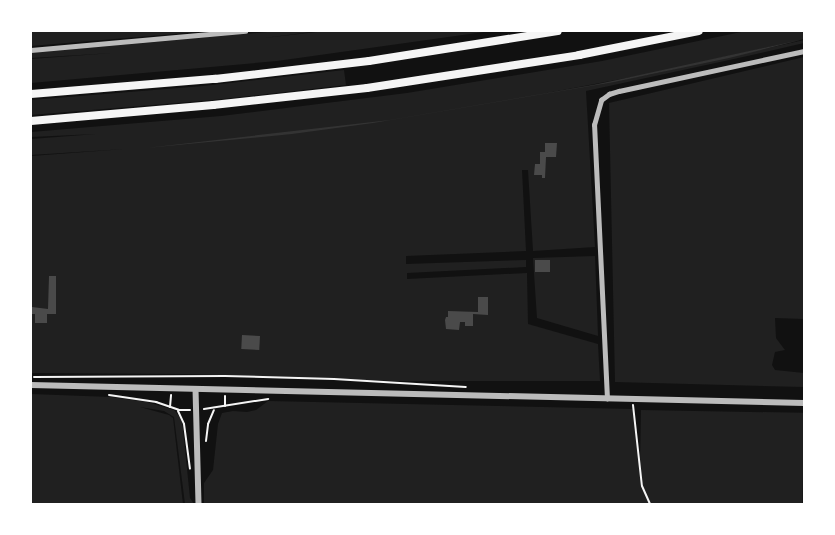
<!DOCTYPE html>
<html>
<head>
<meta charset="utf-8">
<style>
  body { margin:0 }
  #map { position:relative; width:835px; height:535px; overflow:hidden; background:#111; font-family:"Nunito Sans",sans-serif }
  div>[style] { position:absolute }
  .green>* { inset:0; background:#202020; transform-origin:0 0 }
  .water>* { inset:0; background:#333 }
  .building>* { inset:0; background:#4a4a4a; transform-origin:0 0 }
  .path>* { height:2px; margin:-1px; padding:0 1px; transform-origin:1px; border-radius:1px; background:#f5f5f5 }
  .minor>* { height:4.5px; margin:-2.25px; padding:0 2.25px; transform-origin:2.25px; border-radius:2.25px; background:#bcbcbc }
  .tertiary>* { height:5.5px; margin:-2.75px; padding:0 2.75px; transform-origin:2.75px; border-radius:2.75px; background:#bcbcbc }
  .trunk>* { height:8px; margin:-4px; padding:0 4px; transform-origin:4px; border-radius:4px; background:#f5f5f5 }
  span { translate:-50% -50%; white-space:nowrap; text-align:center; line-height:1.15; -webkit-text-stroke:4px #fff; paint-order:stroke }
  .frame { position:absolute; inset:0; border:32px solid #fff; pointer-events:none }
</style>
</head>
<body>
<div id="map">
  <div class="green">
    <div style="clip-path:polygon(31px 31px,210px 31px,31px 46px)"></div>
    <div style="clip-path:polygon(278px 31px,318px 31px,264px 38px,326px 31px,491px 31px,277px 61px,31px 83px,31px 59px,113px 53px,31px 58px,31px 53px)"></div>
    <div style="clip-path:polygon(746px 31px,804px 31px,804px 39px,653px 73px,531px 96px,652px 74px,804px 40px,804px 43px,743px 57px,586px 91px,595px 247px,533px 251px,528px 170px,522px 170px,526px 251px,406px 256px,406px 264px,526px 260px,526px 267px,407px 273px,407px 279px,527px 273px,528px 324px,598px 344px,600px 381px,395px 381px,185px 374px,31px 373px,31px 156px,125px 149px,31px 155px,31px 139px,96px 134px,31px 137px,31px 132px,221px 116px,407px 93px,602px 61px)"></div>
    <div style="clip-path:polygon(804px 57px,804px 319px,775px 318px,776px 338px,785px 350px,775px 352px,772px 365px,775px 370px,804px 373px,804px 387px,615px 382px,609px 103px)"></div>
    <div style="clip-path:polygon(344px 70px,346px 85px,213px 100px,31px 115px,31px 100px,203px 86px)"></div>
    <div style="clip-path:polygon(595px 256px,598px 336px,537px 318px,533px 258px)"></div>
    <div style="clip-path:polygon(31px 394px,111px 397px,147px 402px,174px 410px,182px 420px,190px 498px,194px 504px,185px 504px,174px 417px,164px 411px,140px 407px,169px 415px,173px 418px,183px 504px,31px 504px)"></div>
    <div style="clip-path:polygon(268px 401px,633px 409px,645px 504px,204px 504px,204px 483px,213px 470px,218px 424px,222px 413px,233px 411px,247px 412px,256px 410px)"></div>
    <div style="left:641px;top:410px;width:163px;height:95px;rotate:1deg"></div>
  </div>
  <div class="water">
    <div style="clip-path:polygon(804px 39px,729px 58px,614px 82px,373px 123px,292px 134px,146px 148px,390px 120px,594px 85px)"></div>
  </div>
  <div class="building">
    <div style="clip-path:polygon(545px 143px,557px 143px,556px 157px,546px 157px,545px 178px,542px 178px,542px 175px,534px 175px,535px 164px,540px 164px,540px 152px,545px 152px)"></div>
    <div style="left:550px;top:260px;width:12px;height:15px;rotate:90deg"></div>
    <div style="clip-path:polygon(49px 276px,56px 276px,56px 314px,47px 314px,47px 323px,35px 323px,35px 314px,32px 314px,32px 307px,48px 309px)"></div>
    <div style="clip-path:polygon(478px 297px,488px 297px,488px 315px,473px 314px,473px 326px,465px 326px,465px 322px,460px 322px,459px 330px,446px 329px,445px 320px,446px 317px,448px 317px,448px 311px,478px 312px)"></div>
    <div style="left:242px;top:335px;width:18px;height:14px;rotate:3deg"></div>
  </div>
  <div class="path">
    <div style="left:34px;top:377px;width:191px;rotate:-0.3deg"></div>
    <div style="left:225px;top:376px;width:109px;rotate:1.6deg"></div>
    <div style="left:334px;top:379px;width:132px;rotate:3.5deg"></div>
    <div style="left:109px;top:395px;width:48px;rotate:8.5deg"></div>
    <div style="left:156px;top:402px;width:24px;rotate:19deg"></div>
    <div style="left:179px;top:410px;width:11px"></div>
    <div style="left:633px;top:405px;width:81px;rotate:83.7deg"></div>
    <div style="left:642px;top:486px;width:20px;rotate:66deg"></div>
    <div style="left:225px;top:406px;width:10px;rotate:-90deg"></div>
    <div style="left:170px;top:407px;width:12px;rotate:-85deg"></div>
    <div style="left:204px;top:409px;width:65px;rotate:-8.9deg"></div>
    <div style="left:178px;top:411px;width:14px;rotate:65deg"></div>
    <div style="left:184px;top:424px;width:45px;rotate:82.4deg"></div>
    <div style="left:206px;top:441px;width:17px;rotate:-83deg"></div>
    <div style="left:208px;top:424px;width:15px;rotate:-67deg"></div>
  </div>
  <div class="minor">
    <div style="left:31px;top:50px;width:215px;rotate:-5.1deg"></div>
    <div style="left:607px;top:399px;width:274px;rotate:-92.7deg"></div>
    <div style="left:594px;top:125px;width:26px;rotate:-74deg"></div>
    <div style="left:601px;top:100px;width:10px;rotate:-37deg"></div>
    <div style="left:609px;top:94px;width:10px;rotate:-17deg"></div>
    <div style="left:619px;top:91px;width:189px;rotate:-12.2deg"></div>
  </div>
  <div class="tertiary">
    <div style="left:31px;top:385px;width:773px;rotate:1.33deg"></div>
    <div style="left:196px;top:389px;width:115px;rotate:88.5deg"></div>
  </div>
  <div class="trunk">
    <div style="left:31px;top:94px;width:185px;rotate:-4.7deg"></div>
    <div style="left:215px;top:79px;width:155px;rotate:-6.7deg"></div>
    <div style="left:369px;top:61px;width:191px;rotate:-9deg"></div>
    <div style="left:31px;top:121px;width:183px;rotate:-5deg"></div>
    <div style="left:213px;top:105px;width:155px;rotate:-6.3deg"></div>
    <div style="left:367px;top:88px;width:215px;rotate:-8.8deg"></div>
    <div style="left:579px;top:55px;width:122px;rotate:-11.3deg"></div>
  </div>
  <div class="frame"></div>
</div>
</body>
</html>
